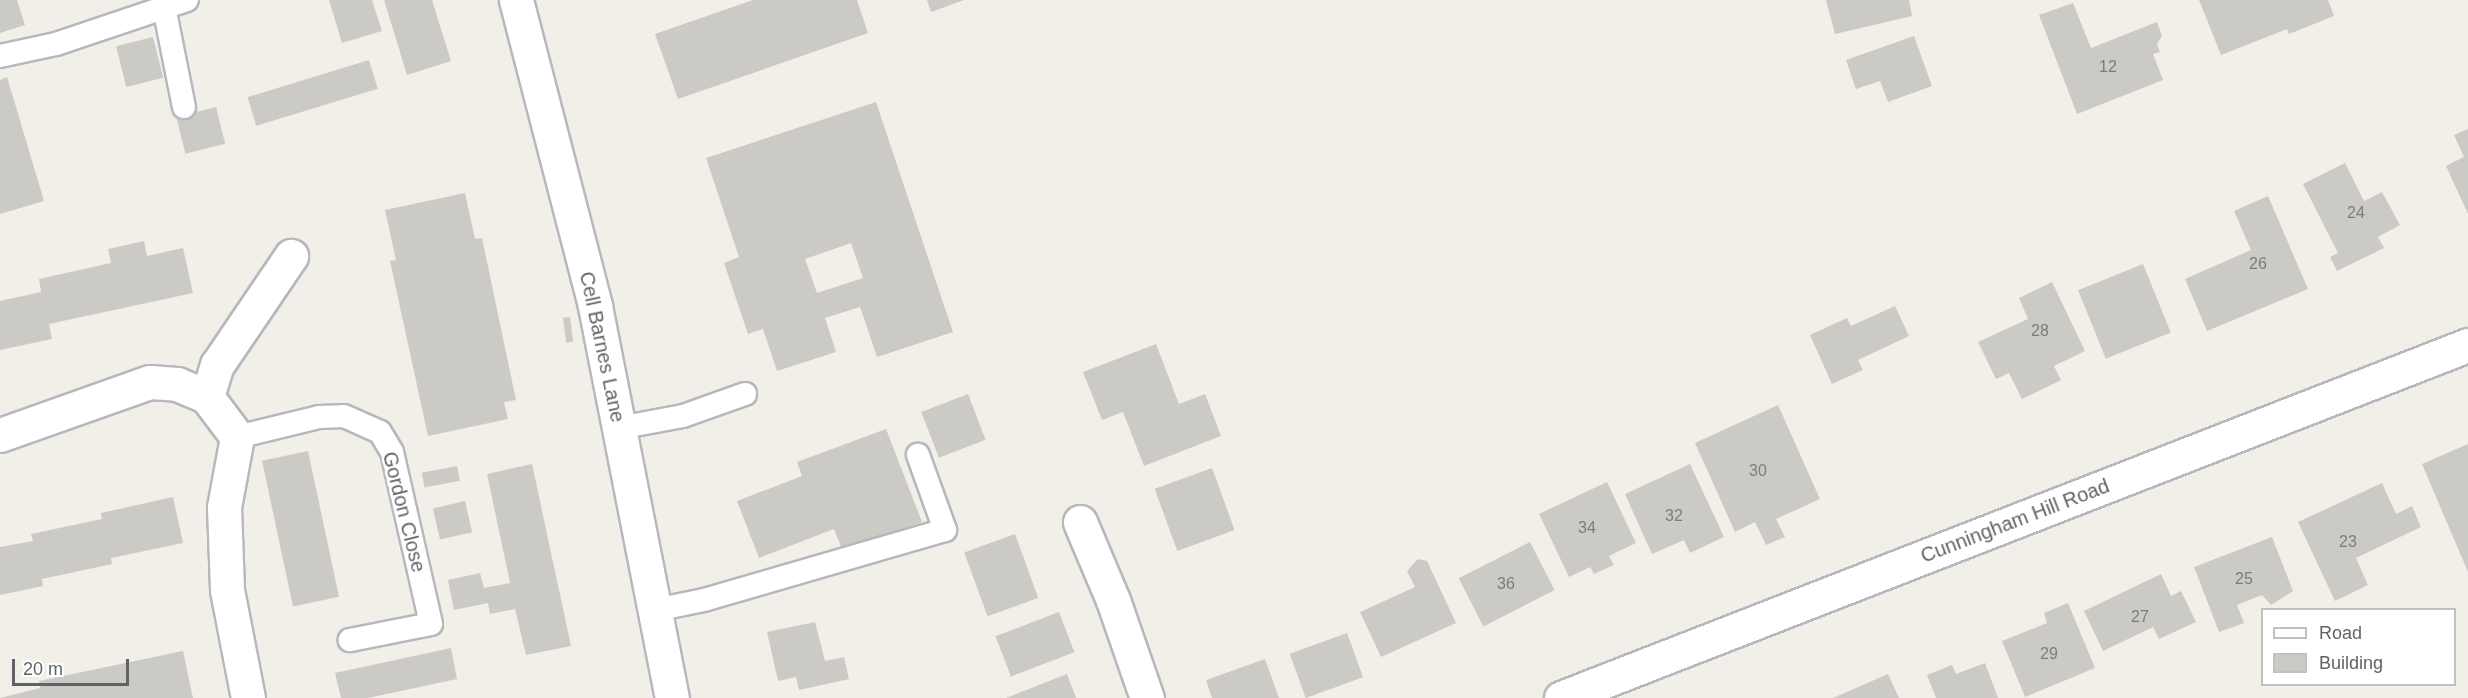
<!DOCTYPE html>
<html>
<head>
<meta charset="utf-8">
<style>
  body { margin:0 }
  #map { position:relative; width:2468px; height:698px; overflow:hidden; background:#f1efe8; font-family:Helvetica,sans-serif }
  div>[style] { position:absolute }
  .building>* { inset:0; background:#cccac5; transform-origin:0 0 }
  .roads { filter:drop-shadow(2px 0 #b5b8bc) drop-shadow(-2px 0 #b5b8bc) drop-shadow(0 2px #b5b8bc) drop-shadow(0 -2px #b5b8bc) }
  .lane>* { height:22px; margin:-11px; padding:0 11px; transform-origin:11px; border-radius:11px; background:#fff }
  .street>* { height:33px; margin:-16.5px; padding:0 16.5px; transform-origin:16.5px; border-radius:16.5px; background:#fff }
  .secondary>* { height:33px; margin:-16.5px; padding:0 16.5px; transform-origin:16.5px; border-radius:16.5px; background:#fff }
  span { translate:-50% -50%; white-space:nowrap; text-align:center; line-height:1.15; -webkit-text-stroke:5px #fff; paint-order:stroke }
  .number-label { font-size:16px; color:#7a7d7f }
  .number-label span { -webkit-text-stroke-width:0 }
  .street-label { font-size:20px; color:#5f6368 }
  .legend { position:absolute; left:2261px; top:608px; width:195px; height:78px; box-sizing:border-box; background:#fff; border:2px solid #bfc1c3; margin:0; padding:8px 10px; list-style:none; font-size:18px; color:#5f6368 }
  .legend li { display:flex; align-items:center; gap:12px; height:30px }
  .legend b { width:30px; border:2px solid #bfc1c3 }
  .scale { position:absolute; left:12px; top:659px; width:117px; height:27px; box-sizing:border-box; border:3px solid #5f6368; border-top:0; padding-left:8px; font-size:18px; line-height:21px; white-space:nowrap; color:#5f6368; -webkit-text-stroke:4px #fff; paint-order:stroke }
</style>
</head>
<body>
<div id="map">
  <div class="building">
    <div style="clip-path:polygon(0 0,17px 0,25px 25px,0 33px)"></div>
    <div style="clip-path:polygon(329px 0,372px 0,382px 31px,342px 43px)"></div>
    <div style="clip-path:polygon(384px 0,432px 0,451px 61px,407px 75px)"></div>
    <div style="clip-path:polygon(753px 0,857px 0,868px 33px,678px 99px,655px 34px)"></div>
    <div style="clip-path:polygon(927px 0,964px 0,931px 12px)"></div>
    <div style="clip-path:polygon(1826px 0,1909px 0,1912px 16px,1835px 34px)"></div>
    <div style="clip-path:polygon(2199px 0,2328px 0,2334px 16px,2289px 34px,2287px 29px,2221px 55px)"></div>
    <div style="clip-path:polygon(2073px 3px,2091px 48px,2157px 22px,2162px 36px,2157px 44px,2160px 52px,2153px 54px,2163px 80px,2077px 114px,2039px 15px)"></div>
    <div style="clip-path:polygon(1914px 36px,1932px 86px,1888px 102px,1880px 81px,1856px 89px,1846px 60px)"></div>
    <div style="left:153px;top:37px;width:42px;height:38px;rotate:76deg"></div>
    <div style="left:369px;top:60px;width:30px;height:127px;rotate:73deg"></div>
    <div style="clip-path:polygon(7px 77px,44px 201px,0 214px,0 80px)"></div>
    <div style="clip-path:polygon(evenodd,876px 102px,953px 332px,877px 357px,860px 307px,825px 318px,836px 352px,777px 371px,763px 329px,748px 334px,724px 263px,739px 257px,706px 158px,876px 102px,851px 243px,863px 278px,817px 293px,805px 259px,851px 243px)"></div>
    <div style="left:216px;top:107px;width:38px;height:41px;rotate:76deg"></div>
    <div style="clip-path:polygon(2468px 129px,2468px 214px,2446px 166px,2464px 157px,2454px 135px)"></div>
    <div style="clip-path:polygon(2345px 163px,2364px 201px,2382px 192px,2400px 225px,2378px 237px,2384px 248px,2337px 271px,2330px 257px,2338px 253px,2303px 184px)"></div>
    <div style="clip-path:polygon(465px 193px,475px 239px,482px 238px,516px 400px,504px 402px,508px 419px,428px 436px,390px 261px,396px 260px,385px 210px)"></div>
    <div style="clip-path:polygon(2268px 196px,2308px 289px,2207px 331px,2185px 279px,2251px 250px,2234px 211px)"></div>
    <div style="clip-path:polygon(144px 241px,147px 256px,183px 248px,193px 293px,49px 324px,52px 339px,0 350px,0 301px,41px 292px,39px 279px,111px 263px,108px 249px)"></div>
    <div style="left:2143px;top:264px;width:74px;height:70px;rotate:68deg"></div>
    <div style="clip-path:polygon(2052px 282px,2085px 351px,2054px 366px,2061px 380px,2022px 399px,2009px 373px,1996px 379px,1978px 342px,2028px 319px,2019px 298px)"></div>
    <div style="clip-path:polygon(1895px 306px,1909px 336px,1858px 360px,1863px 370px,1832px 384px,1810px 335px,1847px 318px,1851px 326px)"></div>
    <div style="left:570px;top:317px;width:25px;height:7px;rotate:83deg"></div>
    <div style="clip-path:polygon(1156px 344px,1179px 404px,1205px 394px,1221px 436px,1144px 466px,1123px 412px,1102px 420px,1083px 372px)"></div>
    <div style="left:968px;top:394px;width:49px;height:50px;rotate:69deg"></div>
    <div style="clip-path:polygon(1778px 405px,1820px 499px,1776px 519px,1785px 537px,1766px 545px,1755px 522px,1735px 532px,1695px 443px)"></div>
    <div style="clip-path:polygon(886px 429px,922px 522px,843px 552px,834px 529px,759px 558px,737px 501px,802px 476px,797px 462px)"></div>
    <div style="clip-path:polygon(2468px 444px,2468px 572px,2422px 464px)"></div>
    <div style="left:308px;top:451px;width:149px;height:47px;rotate:78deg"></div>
    <div style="clip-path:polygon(532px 464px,571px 646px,526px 655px,515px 609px,490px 614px,488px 603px,454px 610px,448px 580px,480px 573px,484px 588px,510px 583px,487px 474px)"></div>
    <div style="clip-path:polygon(1690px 464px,1724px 537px,1690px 553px,1684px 540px,1652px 554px,1625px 494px)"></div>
    <div style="left:457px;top:466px;width:15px;height:36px;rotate:79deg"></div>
    <div style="left:1212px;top:468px;width:66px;height:61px;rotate:70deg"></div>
    <div style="clip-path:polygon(1607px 482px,1636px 543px,1609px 556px,1614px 565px,1594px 574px,1590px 567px,1569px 577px,1539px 514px)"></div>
    <div style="clip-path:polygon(2382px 483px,2396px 514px,2412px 506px,2421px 527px,2356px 558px,2368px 585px,2335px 601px,2298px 522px)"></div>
    <div style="clip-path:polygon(173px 497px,183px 543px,111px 558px,112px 564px,42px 579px,43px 586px,0 595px,0 547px,33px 541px,31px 534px,102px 519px,101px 513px)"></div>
    <div style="left:465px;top:501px;width:32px;height:33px;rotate:77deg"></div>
    <div style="left:1015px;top:534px;width:68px;height:54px;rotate:70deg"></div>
    <div style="clip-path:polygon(2272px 537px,2293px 591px,2271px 605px,2262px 595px,2237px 605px,2244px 623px,2219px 632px,2194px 567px)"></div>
    <div style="left:1530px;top:542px;width:54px;height:80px;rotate:63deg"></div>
    <div style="clip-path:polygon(1418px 559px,1427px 561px,1456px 623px,1381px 657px,1360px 612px,1415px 587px,1407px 571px)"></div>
    <div style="clip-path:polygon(2161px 574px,2171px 596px,2181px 591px,2196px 622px,2159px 639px,2153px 627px,2103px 651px,2084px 611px)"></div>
    <div style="clip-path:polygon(2068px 603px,2095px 668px,2025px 697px,2002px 641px,2047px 623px,2044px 613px)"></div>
    <div style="left:1059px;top:612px;width:43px;height:68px;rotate:69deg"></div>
    <div style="clip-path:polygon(815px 622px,825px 661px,844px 657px,849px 679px,799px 690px,796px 677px,778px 681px,767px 632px)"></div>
    <div style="left:1347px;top:633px;width:47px;height:61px;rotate:70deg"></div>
    <div style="clip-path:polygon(451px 648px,457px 679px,368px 698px,341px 698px,335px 673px)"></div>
    <div style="clip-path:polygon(183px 651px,193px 698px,0 698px,40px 688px,39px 681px)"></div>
    <div style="clip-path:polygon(1265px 659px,1279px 698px,1212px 698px,1206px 680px)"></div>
    <div style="clip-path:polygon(1985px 663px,1998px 698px,1936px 698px,1927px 675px,1952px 665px,1956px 674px)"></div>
    <div style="clip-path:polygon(1067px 674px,1076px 698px,1006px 698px)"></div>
    <div style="clip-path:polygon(1888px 674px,1899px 698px,1833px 698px)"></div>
  </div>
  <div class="roads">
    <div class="lane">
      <div style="left:164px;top:7px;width:102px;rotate:78.7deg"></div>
      <div style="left:0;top:56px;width:57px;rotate:-12.1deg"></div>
      <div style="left:56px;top:44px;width:138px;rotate:-18.6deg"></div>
      <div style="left:619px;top:428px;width:65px;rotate:-10.6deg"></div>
      <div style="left:683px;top:416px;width:66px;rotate:-19.5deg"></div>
      <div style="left:237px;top:437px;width:84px;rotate:-13.7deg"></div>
      <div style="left:319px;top:417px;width:25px;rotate:-2deg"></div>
      <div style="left:344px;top:416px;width:39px;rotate:24deg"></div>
      <div style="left:380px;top:432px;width:23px;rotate:59deg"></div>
      <div style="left:392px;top:452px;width:176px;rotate:77.2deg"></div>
      <div style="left:431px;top:624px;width:83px;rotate:168.8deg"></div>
      <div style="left:655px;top:610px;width:50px;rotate:-11.5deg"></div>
      <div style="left:704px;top:600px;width:251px;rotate:-16.2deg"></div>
      <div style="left:945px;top:530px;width:80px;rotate:-109.8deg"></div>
    </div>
    <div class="street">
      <div style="left:207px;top:397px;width:34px;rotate:-73deg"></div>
      <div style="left:217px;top:365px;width:132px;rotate:-55.8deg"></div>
      <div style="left:0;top:435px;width:159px;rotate:-19.5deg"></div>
      <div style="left:150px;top:382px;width:27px;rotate:4deg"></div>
      <div style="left:177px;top:384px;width:33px;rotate:23deg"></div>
      <div style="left:207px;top:397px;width:50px;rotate:53.1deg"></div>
      <div style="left:237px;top:437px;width:71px;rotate:100.5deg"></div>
      <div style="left:224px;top:507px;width:83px;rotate:87.9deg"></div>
      <div style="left:227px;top:590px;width:110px;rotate:79deg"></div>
      <div style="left:1080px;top:522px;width:85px;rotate:67.1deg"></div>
      <div style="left:1113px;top:600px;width:104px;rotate:70.9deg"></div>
      <div style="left:1561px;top:698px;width:973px;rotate:-21.27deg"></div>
    </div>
    <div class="secondary">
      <div style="left:516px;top:0;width:316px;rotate:75.5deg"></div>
      <div style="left:595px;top:306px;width:399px;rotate:78.9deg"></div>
    </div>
  </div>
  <div class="number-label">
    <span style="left:2108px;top:67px">12</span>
    <span style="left:2356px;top:213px">24</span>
    <span style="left:2258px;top:264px">26</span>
    <span style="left:2040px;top:331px">28</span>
    <span style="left:1758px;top:471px">30</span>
    <span style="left:1674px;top:516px">32</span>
    <span style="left:1587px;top:528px">34</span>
    <span style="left:2348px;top:542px">23</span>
    <span style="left:2244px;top:579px">25</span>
    <span style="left:1506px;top:584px">36</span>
    <span style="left:2140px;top:617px">27</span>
    <span style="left:2049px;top:654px">29</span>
  </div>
  <div class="street-label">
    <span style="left:602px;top:347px;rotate:78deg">Cell Barnes Lane</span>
    <span style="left:404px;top:512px;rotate:76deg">Gordon Close</span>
    <span style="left:2015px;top:521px;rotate:-21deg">Cunningham Hill Road</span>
  </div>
  <ul class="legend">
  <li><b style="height:8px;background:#fff"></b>Road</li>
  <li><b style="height:16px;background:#cccac5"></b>Building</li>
  </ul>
  <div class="scale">20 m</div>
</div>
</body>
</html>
